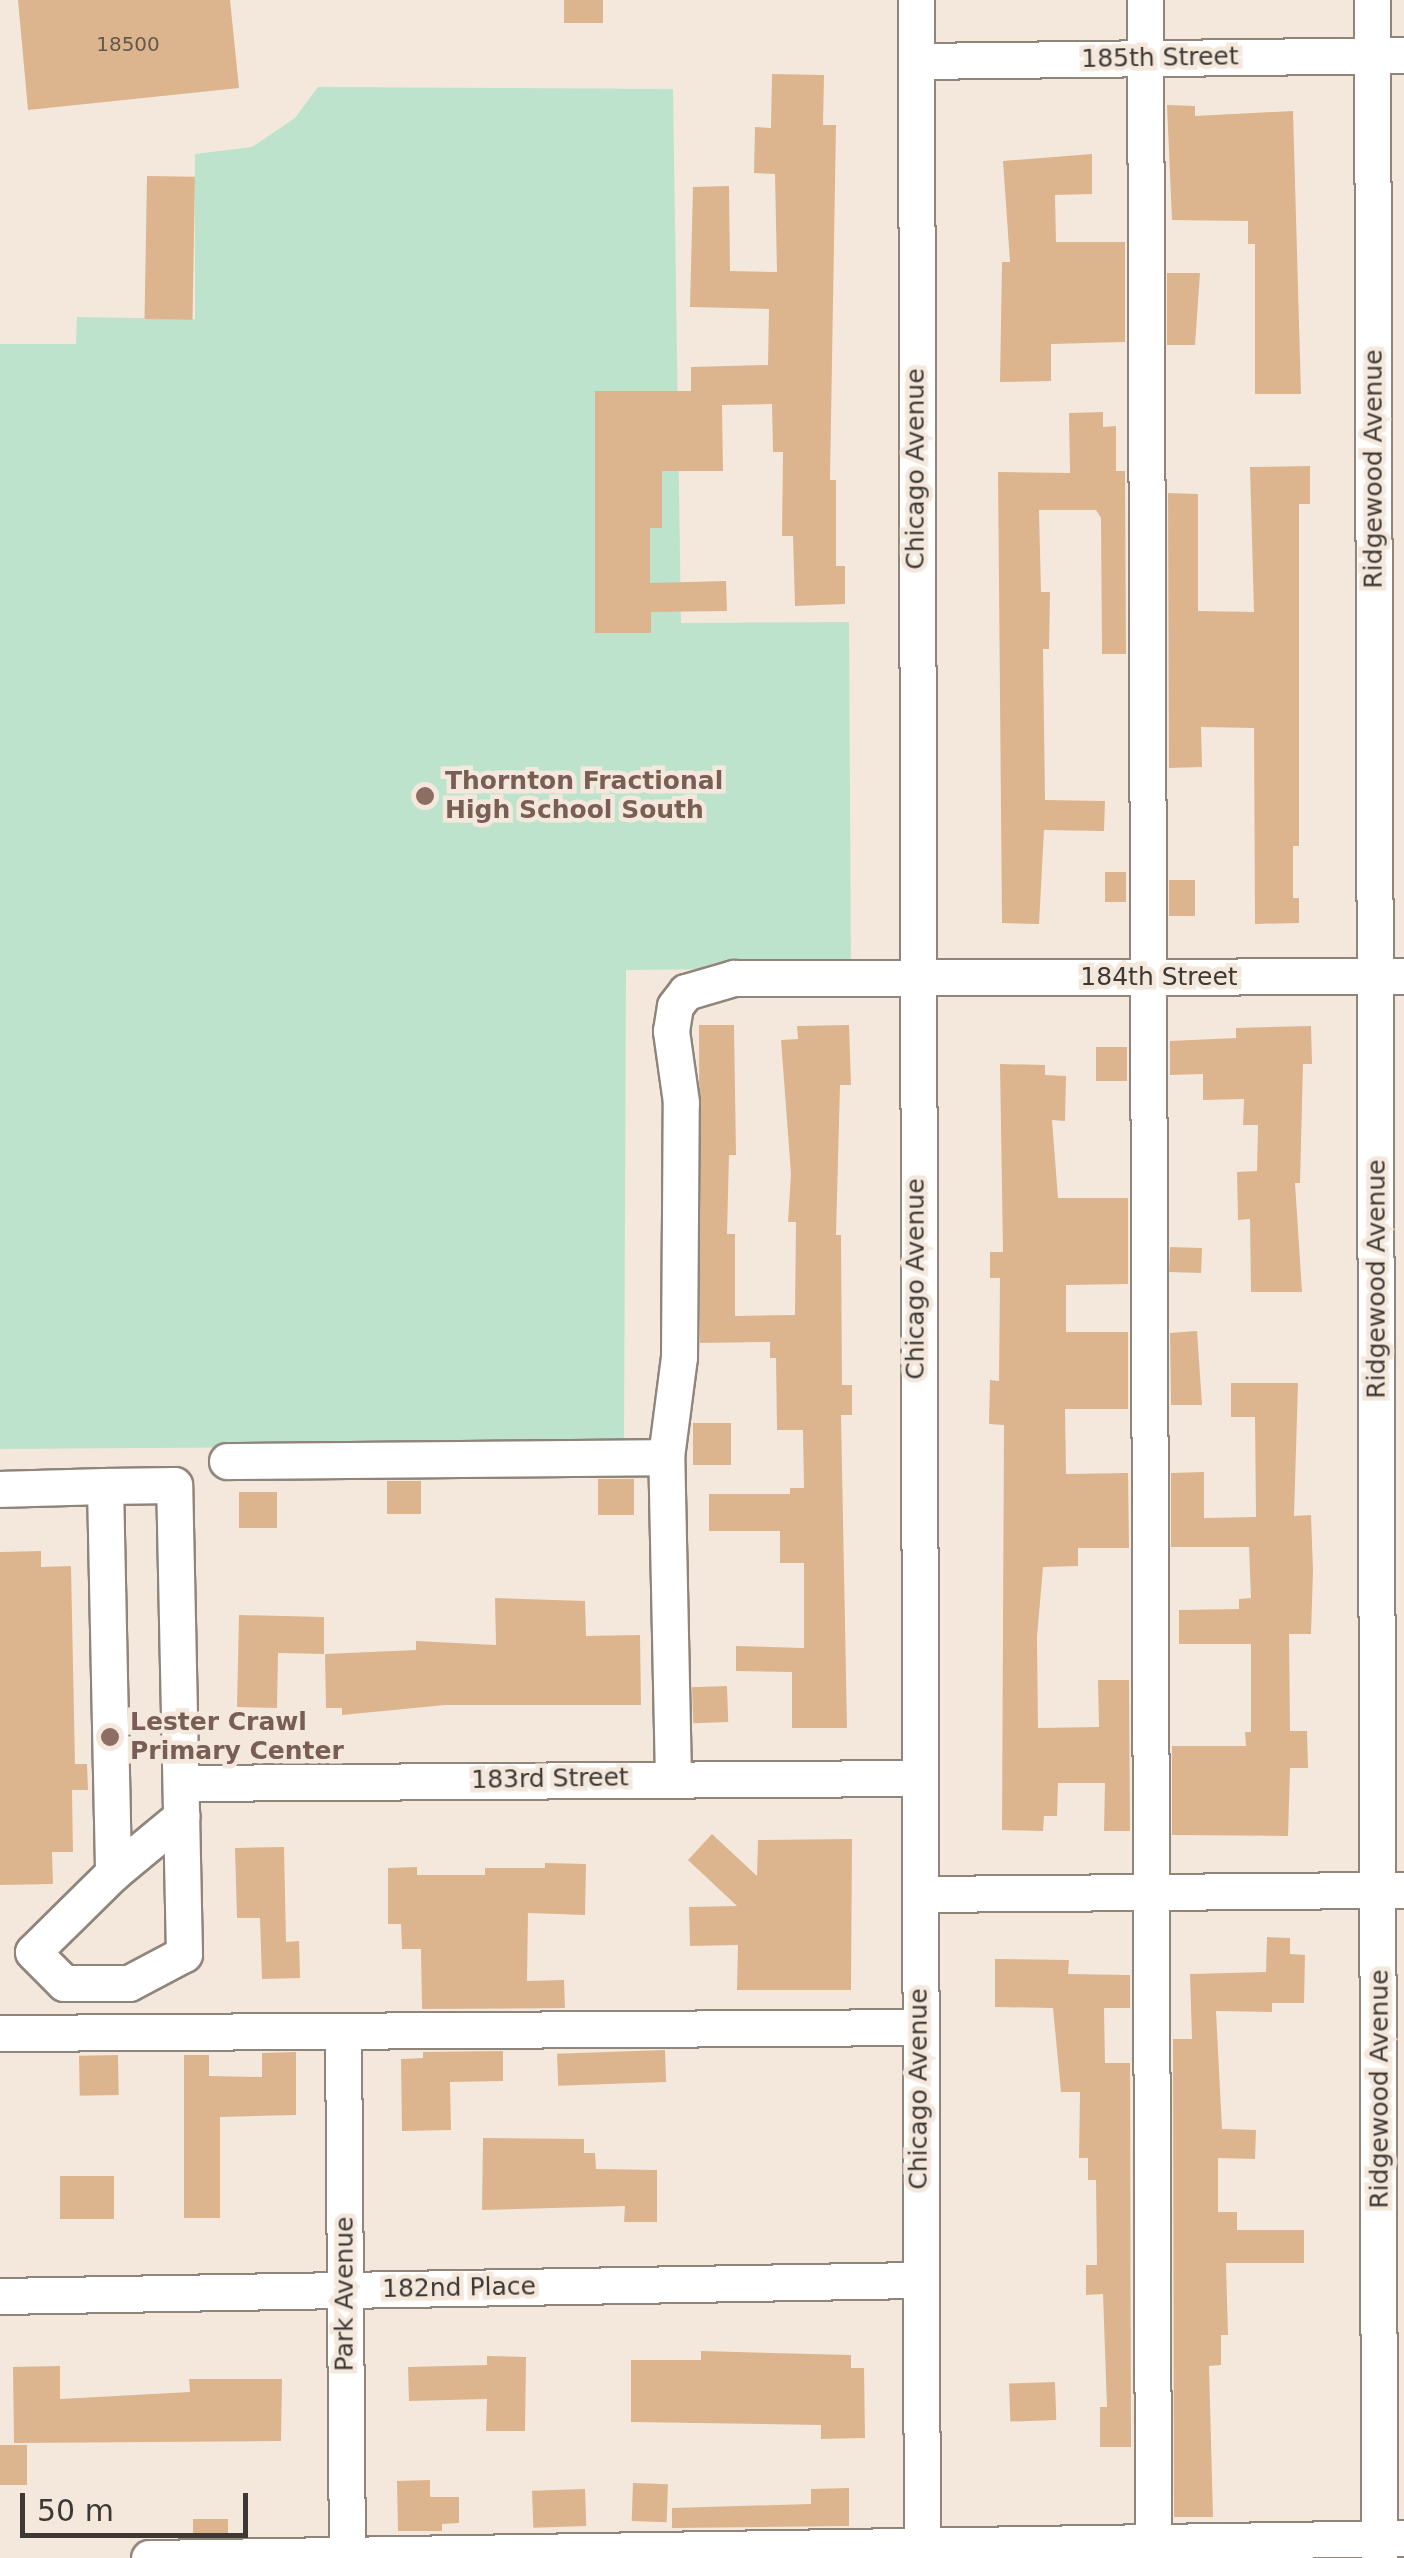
<!DOCTYPE html>
<html>
<head>
<meta charset="utf-8">
<style>
  body { margin:0 }
  #map { position:relative; width:1404px; height:2558px; overflow:hidden; background:#f4e8dd; font-family:"DejaVu Sans",sans-serif }
  div>[style] { position:absolute }
  .green>* { inset:0; background:#bde3cc }
  .building>* { inset:0; background:#dcb58f; transform-origin:0 0 }
  .roads { filter:drop-shadow(2px 0 #8f857b) drop-shadow(-2px 0 #8f857b) drop-shadow(0 2px #8f857b) drop-shadow(0 -2px #8f857b) }
  .minor>* { height:35px; margin:-17.5px; padding:0 17.5px; transform-origin:17.5px; border-radius:17.5px; background:#fff }
  .dots>* { width:28px; height:28px; translate:-50% -50%; box-sizing:border-box; border:5px solid #f4e8dd; border-radius:50% }
  span { translate:-50% -50%; white-space:nowrap; text-align:center; line-height:1.15; -webkit-text-stroke:9px #f4e8dd; paint-order:stroke }
  .number-label { font-size:20px; color:#65574b }
  .number-label span { -webkit-text-stroke-width:0 }
  .street-label { font-size:25px; color:#3d3834 }
  .education-label { font-size:25px; color:#785e54; font-weight:700 }
  .left { translate:0 -50%; text-align:left }
  .scale { position:absolute; left:20px; top:2493px; width:228px; height:45px; box-sizing:border-box; border:5px solid #3d3834; border-top:0; padding-left:12px; font-size:30px; line-height:35px; white-space:nowrap; color:#3d3834; -webkit-text-stroke:8px #f4e8dd; paint-order:stroke }
</style>
</head>
<body>
<div id="map">
  <div class="green">
    <div style="clip-path:polygon(318px 87px,673px 89px,681px 623px,849px 622px,851px 968px,626px 970px,624px 1445px,0 1449px,0 344px,76px 344px,77px 317px,195px 319px,195px 154px,252px 147px,295px 118px)"></div>
  </div>
  <div class="building">
    <div style="clip-path:polygon(18px 0,230px 0,239px 88px,28px 110px)"></div>
    <div style="left:564px;top:0;width:39px;height:23px"></div>
    <div style="clip-path:polygon(772px 74px,824px 75px,823px 125px,836px 125px,830px 480px,836px 480px,836px 566px,845px 566px,845px 604px,795px 606px,793px 536px,782px 536px,783px 452px,773px 452px,772px 404px,722px 405px,723px 471px,662px 471px,662px 528px,650px 528px,650px 583px,726px 581px,727px 611px,651px 612px,651px 633px,595px 633px,595px 391px,691px 391px,691px 367px,768px 365px,769px 309px,690px 307px,693px 187px,729px 186px,730px 271px,777px 272px,775px 174px,754px 173px,755px 127px,771px 128px)"></div>
    <div style="clip-path:polygon(1167px 105px,1195px 106px,1195px 116px,1293px 111px,1301px 394px,1255px 394px,1255px 244px,1248px 244px,1248px 221px,1172px 220px)"></div>
    <div style="clip-path:polygon(1092px 154px,1092px 194px,1055px 195px,1056px 242px,1125px 242px,1125px 342px,1051px 344px,1051px 381px,1000px 382px,1002px 262px,1010px 262px,1003px 161px)"></div>
    <div style="left:147px;top:176px;width:48px;height:143px;rotate:1deg"></div>
    <div style="clip-path:polygon(1167px 273px,1200px 273px,1195px 345px,1167px 345px)"></div>
    <div style="clip-path:polygon(1103px 412px,1103px 427px,1116px 426px,1116px 471px,1125px 471px,1126px 654px,1102px 654px,1101px 518px,1096px 510px,1039px 510px,1041px 592px,1050px 592px,1049px 649px,1043px 649px,1045px 800px,1105px 801px,1104px 831px,1044px 830px,1039px 924px,1002px 923px,998px 472px,1070px 473px,1069px 413px)"></div>
    <div style="clip-path:polygon(1310px 466px,1310px 504px,1299px 504px,1299px 846px,1293px 846px,1293px 898px,1299px 898px,1299px 923px,1255px 924px,1254px 728px,1201px 727px,1202px 767px,1169px 768px,1168px 493px,1198px 494px,1198px 611px,1254px 612px,1250px 467px)"></div>
    <div style="left:1105px;top:872px;width:21px;height:30px"></div>
    <div style="left:1195px;top:880px;width:36px;height:26px;rotate:90deg"></div>
    <div style="clip-path:polygon(699px 1025px,734px 1025px,736px 1155px,729px 1155px,727px 1234px,735px 1234px,735px 1316px,795px 1315px,796px 1222px,788px 1222px,791px 1174px,781px 1040px,798px 1039px,797px 1026px,849px 1025px,851px 1085px,840px 1085px,836px 1235px,841px 1235px,842px 1385px,852px 1385px,852px 1415px,841px 1415px,847px 1728px,792px 1728px,792px 1672px,736px 1671px,736px 1646px,804px 1648px,804px 1563px,780px 1563px,780px 1531px,709px 1531px,709px 1494px,790px 1494px,790px 1488px,804px 1488px,803px 1430px,777px 1430px,776px 1358px,770px 1358px,770px 1342px,700px 1343px)"></div>
    <div style="clip-path:polygon(1311px 1026px,1312px 1064px,1303px 1064px,1300px 1183px,1295px 1183px,1302px 1292px,1251px 1292px,1250px 1219px,1238px 1220px,1237px 1172px,1257px 1171px,1258px 1125px,1243px 1125px,1244px 1099px,1203px 1100px,1203px 1074px,1170px 1075px,1170px 1041px,1236px 1038px,1236px 1028px)"></div>
    <div style="left:1096px;top:1047px;width:31px;height:34px"></div>
    <div style="clip-path:polygon(1000px 1064px,1045px 1065px,1045px 1075px,1066px 1076px,1065px 1121px,1052px 1120px,1058px 1198px,1128px 1198px,1128px 1284px,1066px 1285px,1066px 1332px,1128px 1332px,1128px 1409px,1065px 1409px,1066px 1474px,1128px 1473px,1129px 1548px,1078px 1548px,1078px 1566px,1043px 1567px,1037px 1637px,1038px 1728px,1099px 1727px,1098px 1680px,1129px 1680px,1130px 1831px,1104px 1831px,1105px 1783px,1058px 1783px,1057px 1816px,1044px 1816px,1043px 1831px,1002px 1830px,1004px 1425px,989px 1424px,990px 1380px,999px 1381px,1000px 1278px,990px 1278px,990px 1252px,1003px 1252px)"></div>
    <div style="left:1170px;top:1247px;width:32px;height:25px;rotate:2deg"></div>
    <div style="clip-path:polygon(1197px 1331px,1202px 1405px,1171px 1405px,1170px 1333px)"></div>
    <div style="clip-path:polygon(1231px 1383px,1298px 1383px,1294px 1516px,1311px 1515px,1313px 1570px,1311px 1634px,1289px 1634px,1290px 1731px,1307px 1731px,1308px 1768px,1290px 1768px,1288px 1836px,1172px 1835px,1172px 1746px,1246px 1746px,1245px 1732px,1251px 1732px,1251px 1644px,1179px 1644px,1179px 1610px,1239px 1609px,1239px 1599px,1251px 1598px,1249px 1547px,1171px 1547px,1171px 1473px,1204px 1472px,1204px 1518px,1256px 1517px,1255px 1417px,1231px 1417px)"></div>
    <div style="left:731px;top:1423px;width:42px;height:38px;rotate:90deg"></div>
    <div style="left:598px;top:1479px;width:36px;height:36px"></div>
    <div style="left:387px;top:1481px;width:34px;height:33px"></div>
    <div style="left:239px;top:1492px;width:38px;height:36px"></div>
    <div style="clip-path:polygon(41px 1551px,41px 1567px,71px 1566px,75px 1764px,87px 1764px,88px 1790px,72px 1790px,73px 1852px,52px 1852px,53px 1884px,0 1885px,0 1552px)"></div>
    <div style="clip-path:polygon(495px 1598px,585px 1601px,586px 1636px,640px 1635px,641px 1705px,445px 1705px,342px 1715px,342px 1708px,326px 1708px,325px 1654px,416px 1650px,416px 1641px,496px 1645px)"></div>
    <div style="clip-path:polygon(239px 1615px,324px 1617px,324px 1654px,278px 1653px,277px 1708px,237px 1707px)"></div>
    <div style="left:727px;top:1686px;width:36px;height:35px;rotate:88deg"></div>
    <div style="clip-path:polygon(712px 1834px,757px 1876px,758px 1840px,852px 1839px,851px 1990px,737px 1990px,738px 1945px,690px 1946px,689px 1907px,737px 1906px,688px 1860px)"></div>
    <div style="clip-path:polygon(284px 1847px,286px 1942px,299px 1941px,300px 1978px,262px 1979px,260px 1918px,237px 1918px,235px 1848px)"></div>
    <div style="clip-path:polygon(545px 1863px,586px 1864px,585px 1915px,528px 1913px,527px 1981px,564px 1980px,565px 2008px,422px 2009px,421px 1949px,402px 1949px,401px 1924px,388px 1924px,388px 1868px,417px 1867px,417px 1875px,485px 1875px,485px 1868px,545px 1868px)"></div>
    <div style="clip-path:polygon(1267px 1937px,1290px 1938px,1290px 1954px,1305px 1955px,1304px 2003px,1272px 2003px,1272px 2012px,1216px 2011px,1222px 2129px,1256px 2130px,1255px 2159px,1218px 2158px,1218px 2212px,1237px 2212px,1237px 2230px,1304px 2230px,1304px 2263px,1226px 2263px,1228px 2335px,1221px 2335px,1221px 2365px,1209px 2366px,1213px 2517px,1174px 2517px,1173px 2039px,1192px 2039px,1190px 1974px,1266px 1972px)"></div>
    <div style="clip-path:polygon(995px 1959px,1069px 1960px,1068px 1974px,1130px 1975px,1130px 2008px,1104px 2008px,1105px 2063px,1130px 2063px,1131px 2447px,1100px 2447px,1100px 2407px,1107px 2407px,1103px 2294px,1086px 2295px,1086px 2265px,1097px 2265px,1096px 2180px,1088px 2180px,1088px 2158px,1079px 2158px,1080px 2092px,1061px 2092px,1053px 2008px,995px 2007px)"></div>
    <div style="left:665px;top:2050px;width:32px;height:108px;rotate:88deg"></div>
    <div style="clip-path:polygon(503px 2051px,503px 2081px,450px 2082px,451px 2130px,402px 2131px,401px 2059px,423px 2058px,423px 2052px)"></div>
    <div style="clip-path:polygon(296px 2052px,296px 2115px,220px 2117px,220px 2218px,184px 2218px,184px 2055px,209px 2055px,209px 2076px,262px 2077px,262px 2053px)"></div>
    <div style="left:118px;top:2055px;width:40px;height:39px;rotate:89deg"></div>
    <div style="clip-path:polygon(483px 2138px,584px 2139px,584px 2153px,595px 2153px,596px 2169px,657px 2170px,657px 2222px,624px 2222px,625px 2206px,482px 2210px)"></div>
    <div style="left:60px;top:2176px;width:54px;height:43px"></div>
    <div style="clip-path:polygon(701px 2351px,851px 2355px,851px 2368px,864px 2368px,865px 2438px,821px 2439px,821px 2425px,631px 2422px,631px 2360px,701px 2360px)"></div>
    <div style="clip-path:polygon(487px 2356px,526px 2357px,525px 2431px,486px 2431px,487px 2399px,409px 2401px,408px 2367px,487px 2365px)"></div>
    <div style="clip-path:polygon(60px 2366px,60px 2399px,190px 2392px,189px 2379px,282px 2379px,281px 2441px,14px 2443px,13px 2367px)"></div>
    <div style="left:1055px;top:2382px;width:38px;height:46px;rotate:88deg"></div>
    <div style="left:0;top:2445px;width:27px;height:40px"></div>
    <div style="clip-path:polygon(430px 2480px,430px 2497px,459px 2497px,459px 2523px,442px 2524px,442px 2531px,398px 2531px,397px 2481px)"></div>
    <div style="left:633px;top:2483px;width:35px;height:38px;rotate:2deg"></div>
    <div style="clip-path:polygon(849px 2488px,849px 2526px,672px 2528px,672px 2508px,811px 2504px,811px 2489px)"></div>
    <div style="left:585px;top:2489px;width:37px;height:53px;rotate:88deg"></div>
    <div style="left:193px;top:2519px;width:35px;height:17px"></div>
  </div>
  <div class="roads">
    <div class="minor">
      <div style="left:916px;top:0;width:2558px;rotate:89.87deg"></div>
      <div style="left:1145px;top:0;width:2539px;rotate:89.82deg"></div>
      <div style="left:1372px;top:0;width:2558px;rotate:89.84deg"></div>
      <div style="left:917px;top:61px;width:487px;rotate:-0.7deg"></div>
      <div style="left:227px;top:1461px;width:439px;rotate:-0.5deg"></div>
      <div style="left:0;top:1489px;width:105px;rotate:-1.6deg"></div>
      <div style="left:105px;top:1486px;width:387px;rotate:88.8deg"></div>
      <div style="left:113px;top:1873px;width:112px;rotate:135.4deg"></div>
      <div style="left:33px;top:1952px;width:44px;rotate:45deg"></div>
      <div style="left:64px;top:1983px;width:65px"></div>
      <div style="left:129px;top:1983px;width:62px;rotate:-27.8deg"></div>
      <div style="left:184px;top:1954px;width:469px;rotate:-91.2deg"></div>
      <div style="left:174px;top:1485px;width:69px;rotate:179.2deg"></div>
      <div style="left:673px;top:1778px;width:321px;rotate:-91.2deg"></div>
      <div style="left:666px;top:1457px;width:101px;rotate:-82.6deg"></div>
      <div style="left:679px;top:1357px;width:255px;rotate:-89.6deg"></div>
      <div style="left:681px;top:1102px;width:72px;rotate:-98deg"></div>
      <div style="left:671px;top:1031px;width:25px;rotate:-81deg"></div>
      <div style="left:675px;top:1006px;width:18px;rotate:-52deg"></div>
      <div style="left:686px;top:992px;width:50px;rotate:-16.3deg"></div>
      <div style="left:734px;top:978px;width:670px;rotate:-0.17deg"></div>
      <div style="left:181px;top:1783px;width:737px;rotate:-0.39deg"></div>
      <div style="left:113px;top:1873px;width:89px;rotate:-39.6deg"></div>
      <div style="left:920px;top:1894px;width:483px;rotate:-0.5deg"></div>
      <div style="left:343px;top:2031px;width:527px;rotate:89.57deg"></div>
      <div style="left:0;top:2033px;width:920px;rotate:-0.37deg"></div>
      <div style="left:0;top:2296px;width:919px;rotate:-1deg"></div>
      <div style="left:149px;top:2558px;width:1255px;rotate:-0.91deg"></div>
    </div>
  </div>
  <div class="dots">
    <div style="left:425px;top:796px;background:#8d6e63"></div>
    <div style="left:110px;top:1737px;background:#8d6e63"></div>
  </div>
  <div class="number-label">
    <span style="left:128px;top:44px">18500</span>
  </div>
  <div class="street-label">
    <span style="left:1160px;top:58px;rotate:-1deg">185th Street</span>
    <span style="left:916px;top:469px;rotate:-90deg">Chicago Avenue</span>
    <span style="left:1374px;top:469px;rotate:-90deg">Ridgewood Avenue</span>
    <span style="left:1159px;top:977px">184th Street</span>
    <span style="left:916px;top:1279px;rotate:-90deg">Chicago Avenue</span>
    <span style="left:1377px;top:1279px;rotate:-90deg">Ridgewood Avenue</span>
    <span style="left:550px;top:1779px;rotate:-1deg">183rd Street</span>
    <span style="left:919px;top:2089px;rotate:-90deg">Chicago Avenue</span>
    <span style="left:1380px;top:2089px;rotate:-90deg">Ridgewood Avenue</span>
    <span style="left:459px;top:2288px;rotate:-1deg">182nd Place</span>
    <span style="left:345px;top:2294px;rotate:-90deg">Park Avenue</span>
  </div>
  <div class="education-label">
    <span class="left" style="left:445px;top:796px">Thornton Fractional<br>High School South</span>
    <span class="left" style="left:130px;top:1737px">Lester Crawl<br>Primary Center</span>
  </div>
  <div class="scale">50 m</div>
</div>
</body>
</html>
